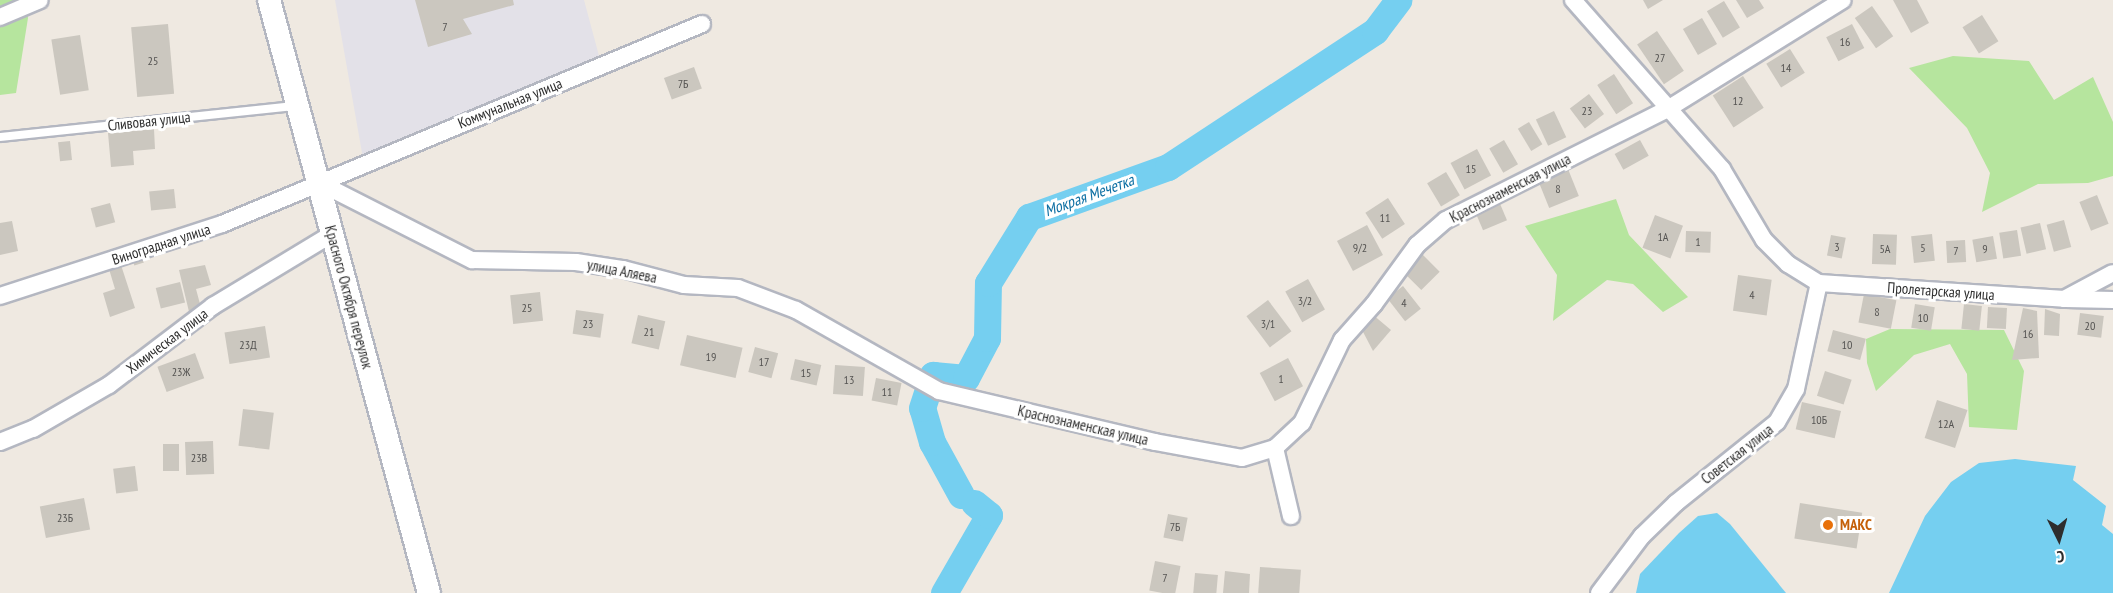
<!DOCTYPE html>
<html>
<head>
<meta charset="utf-8">
<style>
  body { margin:0 }
  #map { position:relative; width:2113px; height:593px; overflow:hidden; background:#efe9e1; font-family:"PT Sans Narrow",sans-serif }
  div>[style] { position:absolute }
  .industrial>* { inset:0; background:#e3e1e8 }
  .green>* { inset:0; background:#b6e59e }
  .water>* { inset:0; background:#75cff0 }
  .river>* { height:27px; margin:-13.5px; padding:0 13.5px; transform-origin:13.5px; border-radius:13.5px; background:#75cff0 }
  .building>* { inset:0; background:#cbc7bf; transform-origin:0 0 }
  .roads { filter:drop-shadow(2px 0 #b4b7c1) drop-shadow(-2px 0 #b4b7c1) drop-shadow(0 2px #b4b7c1) drop-shadow(0 -2px #b4b7c1) }
  .lane>* { height:8px; margin:-4px; padding:0 4px; transform-origin:4px; border-radius:4px; background:#fff }
  .street>* { height:16px; margin:-8px; padding:0 8px; transform-origin:8px; border-radius:8px; background:#fff }
  .secondary>* { height:22px; margin:-11px; padding:0 11px; transform-origin:11px; border-radius:11px; background:#fff }
  .dots>* { width:16px; height:16px; translate:-50% -50%; box-sizing:border-box; border:3px solid #fff; border-radius:50% }
  span { translate:-50% -50%; white-space:nowrap; text-align:center; line-height:1.15; -webkit-text-stroke:6px #fff; paint-order:stroke }
  .number-label { font-size:12px; color:#555452 }
  .number-label span { -webkit-text-stroke-width:0 }
  .street-label { font-size:15px; color:#2e2e2e }
  .food-label { font-size:15px; color:#c56008; font-weight:700 }
  .left { translate:0 -50%; text-align:left }
  .water-label { font-size:16px; color:#0d6fa3; font-style:italic }
  .north { position:absolute; left:2029px; top:509px; width:60px; height:60px; -webkit-text-stroke:4px #fff; paint-order:stroke; rotate:175deg; font-size:16px; font-weight:700; line-height:24px; text-align:center; color:#2e2e2e }
  .north::after { content:''; display:block; margin:auto; width:21px; height:27px; background:#2e2e2e; clip-path:polygon(50% 0,100% 100%,50% 72%,0 100%) }
</style>
</head>
<body>
<div id="map">
  <div class="industrial">
    <div style="clip-path:polygon(335px 0,584px 0,602px 67px,364px 164px)"></div>
  </div>
  <div class="green">
    <div style="clip-path:polygon(0 0,26px 0,28px 18px,16px 93px,0 95px)"></div>
    <div style="clip-path:polygon(1953px 56px,2029px 61px,2054px 100px,2093px 77px,2113px 122px,2113px 176px,2088px 183px,2038px 184px,1982px 212px,1990px 173px,1967px 128px,1909px 68px)"></div>
    <div style="clip-path:polygon(1616px 199px,1629px 235px,1688px 297px,1663px 312px,1633px 284px,1607px 280px,1553px 321px,1557px 275px,1525px 226px)"></div>
    <div style="clip-path:polygon(1890px 329px,2004px 330px,2024px 371px,2017px 430px,1969px 427px,1967px 374px,1950px 344px,1914px 355px,1876px 391px,1867px 363px,1866px 339px)"></div>
  </div>
  <div class="water">
    <div style="clip-path:polygon(2015px 459px,2076px 466px,2073px 480px,2106px 506px,2102px 525px,2113px 534px,2113px 593px,1889px 593px,1925px 516px,1951px 482px,1979px 463px)"></div>
    <div style="clip-path:polygon(1717px 513px,1730px 524px,1786px 593px,1636px 593px,1640px 574px,1679px 533px,1698px 516px)"></div>
  </div>
  <div class="river">
    <div style="left:961px;top:495px;width:60px;rotate:-118.7deg"></div>
    <div style="left:932px;top:442px;width:35px;rotate:-106deg"></div>
    <div style="left:922px;top:408px;width:35px;rotate:-72deg"></div>
    <div style="left:933px;top:375px;width:33px;rotate:5deg"></div>
    <div style="left:966px;top:378px;width:45px;rotate:-62.3deg"></div>
    <div style="left:987px;top:338px;width:55px;rotate:-89deg"></div>
    <div style="left:988px;top:283px;width:78px;rotate:-58.2deg"></div>
    <div style="left:1029px;top:217px;width:148px;rotate:-19.8deg"></div>
    <div style="left:1168px;top:167px;width:248px;rotate:-33.3deg"></div>
    <div style="left:1375px;top:31px;width:39px;rotate:-53deg"></div>
    <div style="left:944px;top:593px;width:90px;rotate:-60deg"></div>
    <div style="left:989px;top:515px;width:19px;rotate:-141deg"></div>
  </div>
  <div class="building">
    <div style="clip-path:polygon(415px 0,513px 0,514px 5px,463px 19px,472px 34px,428px 47px)"></div>
    <div style="clip-path:polygon(1643px 0,1663px 0,1648px 9px)"></div>
    <div style="clip-path:polygon(1736px 0,1759px 0,1764px 8px,1747px 18px)"></div>
    <div style="clip-path:polygon(1893px 0,1917px 0,1929px 23px,1911px 33px)"></div>
    <div style="left:1724px;top:1px;width:31px;height:20px;rotate:59deg"></div>
    <div style="left:1872px;top:6px;width:37px;height:21px;rotate:55deg"></div>
    <div style="left:1982px;top:15px;width:31px;height:23px;rotate:58deg"></div>
    <div style="left:1702px;top:18px;width:30px;height:22px;rotate:60deg"></div>
    <div style="left:168px;top:24px;width:70px;height:37px;rotate:85deg"></div>
    <div style="left:1852px;top:24px;width:27px;height:29px;rotate:63deg"></div>
    <div style="left:1657px;top:31px;width:48px;height:24px;rotate:56deg"></div>
    <div style="left:80px;top:35px;width:56px;height:29px;rotate:81deg"></div>
    <div style="left:1790px;top:49px;width:28px;height:28px;rotate:58deg"></div>
    <div style="left:694px;top:67px;width:23px;height:32px;rotate:70deg"></div>
    <div style="left:1614px;top:74px;width:35px;height:20px;rotate:57deg"></div>
    <div style="left:1743px;top:76px;width:38px;height:36px;rotate:57deg"></div>
    <div style="left:1589px;top:94px;width:25px;height:24px;rotate:53deg"></div>
    <div style="left:1554px;top:111px;width:29px;height:20px;rotate:65deg"></div>
    <div style="left:1529px;top:122px;width:26px;height:13px;rotate:59deg"></div>
    <div style="clip-path:polygon(154px 129px,155px 149px,133px 151px,134px 165px,111px 167px,108px 133px)"></div>
    <div style="left:1504px;top:140px;width:28px;height:17px;rotate:60deg"></div>
    <div style="left:1640px;top:140px;width:18px;height:29px;rotate:61deg"></div>
    <div style="left:70px;top:141px;width:19px;height:12px;rotate:84deg"></div>
    <div style="left:1477px;top:149px;width:30px;height:30px;rotate:62deg"></div>
    <div style="left:1568px;top:169px;width:29px;height:32px;rotate:68deg"></div>
    <div style="left:1446px;top:172px;width:27px;height:22px;rotate:59deg"></div>
    <div style="left:174px;top:189px;width:19px;height:25px;rotate:84deg"></div>
    <div style="left:2097px;top:195px;width:31px;height:19px;rotate:68deg"></div>
    <div style="left:1388px;top:198px;width:31px;height:27px;rotate:57deg"></div>
    <div style="left:1498px;top:199px;width:23px;height:26px;rotate:67deg"></div>
    <div style="left:110px;top:203px;width:20px;height:20px;rotate:75deg"></div>
    <div style="left:1655px;top:215px;width:30px;height:35px;rotate:21deg"></div>
    <div style="left:2064px;top:220px;width:28px;height:18px;rotate:75deg"></div>
    <div style="clip-path:polygon(12px 221px,18px 251px,0 255px,0 223px)"></div>
    <div style="left:2040px;top:223px;width:27px;height:20px;rotate:77deg"></div>
    <div style="left:1367px;top:225px;width:34px;height:34px;rotate:62deg"></div>
    <div style="left:2017px;top:230px;width:26px;height:18px;rotate:81deg"></div>
    <div style="left:1686px;top:231px;width:25px;height:21px;rotate:2deg"></div>
    <div style="left:1873px;top:234px;width:24px;height:30px;rotate:2deg"></div>
    <div style="left:1932px;top:234px;width:27px;height:21px;rotate:84deg"></div>
    <div style="left:1831px;top:235px;width:15px;height:21px;rotate:11deg"></div>
    <div style="left:1993px;top:236px;width:23px;height:21px;rotate:80deg"></div>
    <div style="left:1965px;top:240px;width:22px;height:19px;rotate:87deg"></div>
    <div style="left:141px;top:253px;width:10px;height:10px;rotate:73deg"></div>
    <div style="left:1422px;top:254px;width:25px;height:26px;rotate:45deg"></div>
    <div style="clip-path:polygon(121px 265px,135px 308px,110px 317px,103px 293px,115px 289px,109px 269px)"></div>
    <div style="clip-path:polygon(205px 265px,211px 285px,196px 289px,200px 304px,208px 301px,190px 316px,179px 270px)"></div>
    <div style="left:1738px;top:275px;width:34px;height:36px;rotate:8deg"></div>
    <div style="left:1308px;top:279px;width:35px;height:26px;rotate:61deg"></div>
    <div style="left:180px;top:282px;width:21px;height:25px;rotate:76deg"></div>
    <div style="left:1403px;top:286px;width:29px;height:20px;rotate:52deg"></div>
    <div style="left:540px;top:292px;width:29px;height:30px;rotate:84deg"></div>
    <div style="left:1864px;top:294px;width:33px;height:29px;rotate:11deg"></div>
    <div style="left:1268px;top:300px;width:39px;height:27px;rotate:53deg"></div>
    <div style="left:1915px;top:304px;width:20px;height:24px;rotate:9deg"></div>
    <div style="left:1964px;top:304px;width:18px;height:25px;rotate:6deg"></div>
    <div style="left:1988px;top:307px;width:19px;height:21px;rotate:3deg"></div>
    <div style="clip-path:polygon(2023px 308px,2037px 311px,2039px 358px,2012px 360px)"></div>
    <div style="clip-path:polygon(2045px 309px,2060px 314px,2059px 336px,2044px 335px)"></div>
    <div style="left:576px;top:310px;width:28px;height:24px;rotate:8deg"></div>
    <div style="left:2080px;top:313px;width:24px;height:22px;rotate:7deg"></div>
    <div style="clip-path:polygon(1372px 314px,1391px 330px,1373px 351px,1361px 328px)"></div>
    <div style="left:638px;top:315px;width:28px;height:29px;rotate:13deg"></div>
    <div style="left:265px;top:326px;width:32px;height:41px;rotate:81deg"></div>
    <div style="left:1833px;top:330px;width:34px;height:22px;rotate:15deg"></div>
    <div style="left:687px;top:335px;width:57px;height:31px;rotate:13deg"></div>
    <div style="left:755px;top:347px;width:24px;height:26px;rotate:15deg"></div>
    <div style="left:195px;top:353px;width:27px;height:40px;rotate:70deg"></div>
    <div style="left:1288px;top:358px;width:32px;height:32px;rotate:62deg"></div>
    <div style="left:795px;top:359px;width:27px;height:21px;rotate:13deg"></div>
    <div style="left:835px;top:365px;width:30px;height:29px;rotate:4deg"></div>
    <div style="left:1825px;top:371px;width:28px;height:26px;rotate:18deg"></div>
    <div style="left:876px;top:378px;width:26px;height:23px;rotate:11deg"></div>
    <div style="left:1937px;top:400px;width:32px;height:40px;rotate:18deg"></div>
    <div style="left:1802px;top:402px;width:40px;height:28px;rotate:13deg"></div>
    <div style="left:243px;top:409px;width:31px;height:37px;rotate:7deg"></div>
    <div style="left:213px;top:441px;width:33px;height:28px;rotate:88deg"></div>
    <div style="left:163px;top:444px;width:16px;height:27px"></div>
    <div style="left:135px;top:466px;width:25px;height:22px;rotate:83deg"></div>
    <div style="left:84px;top:498px;width:32px;height:45px;rotate:79deg"></div>
    <div style="left:1800px;top:503px;width:63px;height:36px;rotate:9deg"></div>
    <div style="left:1168px;top:514px;width:20px;height:24px;rotate:11deg"></div>
    <div style="left:1155px;top:561px;width:26px;height:30px;rotate:11deg"></div>
    <div style="left:1260px;top:567px;width:41px;height:26px;rotate:4deg"></div>
    <div style="clip-path:polygon(1225px 571px,1250px 574px,1249px 593px,1223px 593px)"></div>
    <div style="left:1195px;top:573px;width:23px;height:20px;rotate:5deg"></div>
  </div>
  <div class="roads">
    <div class="lane">
      <div style="left:0;top:137px;width:299px;rotate:-6deg"></div>
    </div>
    <div class="street">
      <div style="left:1573px;top:0;width:225px;rotate:48.6deg"></div>
      <div style="left:1722px;top:169px;width:82px;rotate:59.4deg"></div>
      <div style="left:1764px;top:240px;width:34px;rotate:45deg"></div>
      <div style="left:1788px;top:264px;width:36px;rotate:32deg"></div>
      <div style="left:1819px;top:283px;width:246px;rotate:3.7deg"></div>
      <div style="left:2064px;top:299px;width:55px;rotate:-28deg"></div>
      <div style="left:0;top:17px;width:43px;rotate:-23deg"></div>
      <div style="left:318px;top:182px;width:173px;rotate:26.9deg"></div>
      <div style="left:472px;top:260px;width:104px;rotate:1.1deg"></div>
      <div style="left:576px;top:262px;width:48px;rotate:8.5deg"></div>
      <div style="left:623px;top:269px;width:63px;rotate:14.7deg"></div>
      <div style="left:684px;top:285px;width:54px;rotate:3.2deg"></div>
      <div style="left:738px;top:288px;width:62px;rotate:20.8deg"></div>
      <div style="left:796px;top:310px;width:164px;rotate:29.5deg"></div>
      <div style="left:939px;top:391px;width:222px;rotate:13.3deg"></div>
      <div style="left:1155px;top:442px;width:88px;rotate:10.4deg"></div>
      <div style="left:1242px;top:458px;width:34px;rotate:-17deg"></div>
      <div style="left:1275px;top:448px;width:37px;rotate:-43deg"></div>
      <div style="left:1302px;top:423px;width:92px;rotate:-64.3deg"></div>
      <div style="left:1342px;top:340px;width:48px;rotate:-48.4deg"></div>
      <div style="left:1374px;top:304px;width:73px;rotate:-53.9deg"></div>
      <div style="left:1417px;top:245px;width:38px;rotate:-41deg"></div>
      <div style="left:1446px;top:220px;width:246px;rotate:-26.6deg"></div>
      <div style="left:1666px;top:110px;width:208px;rotate:-31.9deg"></div>
      <div style="left:0;top:296px;width:233px;rotate:-18deg"></div>
      <div style="left:222px;top:224px;width:520px;rotate:-22.62deg"></div>
      <div style="left:2066px;top:299px;width:47px;rotate:1.2deg"></div>
      <div style="left:0;top:442px;width:35px;rotate:-22deg"></div>
      <div style="left:33px;top:429px;width:88px;rotate:-30.1deg"></div>
      <div style="left:109px;top:385px;width:131px;rotate:-37.2deg"></div>
      <div style="left:213px;top:306px;width:139px;rotate:-31.2deg"></div>
      <div style="left:1275px;top:448px;width:70px;rotate:76.8deg"></div>
      <div style="left:1599px;top:593px;width:71px;rotate:-53deg"></div>
      <div style="left:1642px;top:536px;width:47px;rotate:-44.1deg"></div>
      <div style="left:1676px;top:503px;width:129px;rotate:-38.7deg"></div>
      <div style="left:1777px;top:422px;width:38px;rotate:-60deg"></div>
      <div style="left:1796px;top:389px;width:108px;rotate:-77.8deg"></div>
    </div>
    <div class="secondary">
      <div style="left:269px;top:0;width:614px;rotate:74.9deg"></div>
    </div>
  </div>
  <div class="dots">
    <div style="left:1828px;top:525px;background:#e8710a"></div>
  </div>
  <div class="number-label">
    <span style="left:445px;top:27px">7</span>
    <span style="left:1845px;top:42px">16</span>
    <span style="left:1660px;top:58px">27</span>
    <span style="left:153px;top:61px">25</span>
    <span style="left:1786px;top:68px">14</span>
    <span style="left:683px;top:84px">7Б</span>
    <span style="left:1738px;top:101px">12</span>
    <span style="left:1587px;top:111px">23</span>
    <span style="left:1471px;top:169px">15</span>
    <span style="left:1558px;top:189px">8</span>
    <span style="left:1385px;top:218px">11</span>
    <span style="left:1663px;top:237px">1А</span>
    <span style="left:1698px;top:242px">1</span>
    <span style="left:1837px;top:247px">3</span>
    <span style="left:1360px;top:248px">9/2</span>
    <span style="left:1923px;top:248px">5</span>
    <span style="left:1885px;top:249px">5А</span>
    <span style="left:1985px;top:249px">9</span>
    <span style="left:1956px;top:251px">7</span>
    <span style="left:1752px;top:295px">4</span>
    <span style="left:1305px;top:301px">3/2</span>
    <span style="left:1404px;top:303px">4</span>
    <span style="left:527px;top:308px">25</span>
    <span style="left:1877px;top:312px">8</span>
    <span style="left:1923px;top:318px">10</span>
    <span style="left:588px;top:324px">23</span>
    <span style="left:1268px;top:324px">3/1</span>
    <span style="left:2090px;top:326px">20</span>
    <span style="left:649px;top:332px">21</span>
    <span style="left:2028px;top:334px">16</span>
    <span style="left:248px;top:345px">23Д</span>
    <span style="left:1847px;top:345px">10</span>
    <span style="left:711px;top:357px">19</span>
    <span style="left:764px;top:362px">17</span>
    <span style="left:181px;top:372px">23Ж</span>
    <span style="left:806px;top:373px">15</span>
    <span style="left:1281px;top:379px">1</span>
    <span style="left:849px;top:380px">13</span>
    <span style="left:887px;top:392px">11</span>
    <span style="left:1819px;top:420px">10Б</span>
    <span style="left:1946px;top:424px">12А</span>
    <span style="left:199px;top:458px">23В</span>
    <span style="left:65px;top:518px">23Б</span>
    <span style="left:1175px;top:527px">7Б</span>
    <span style="left:1165px;top:578px">7</span>
  </div>
  <div class="street-label">
    <span style="left:510px;top:103px;rotate:-22deg">Коммунальная улица</span>
    <span style="left:149px;top:121px;rotate:-6deg">Сливовая улица</span>
    <span style="left:1510px;top:188px;rotate:-27deg">Краснознаменская улица</span>
    <span style="left:161px;top:244px;rotate:-18deg">Виноградная улица</span>
    <span style="left:622px;top:271px;rotate:11deg">улица Аляева</span>
    <span style="left:1941px;top:291px;rotate:4deg">Пролетарская улица</span>
    <span style="left:349px;top:297px;rotate:75deg">Красного Октября переулок</span>
    <span style="left:167px;top:341px;rotate:-37deg">Химическая улица</span>
    <span style="left:1083px;top:425px;rotate:13deg">Краснознаменская улица</span>
    <span style="left:1737px;top:454px;rotate:-38deg">Советская улица</span>
  </div>
  <div class="food-label">
    <span class="left" style="left:1840px;top:525px">МАКС</span>
  </div>
  <div class="water-label">
    <span style="left:1089px;top:195px;rotate:-20deg">Мокрая Мечетка</span>
  </div>
  <div class="north">С</div>
</div>
</body>
</html>
